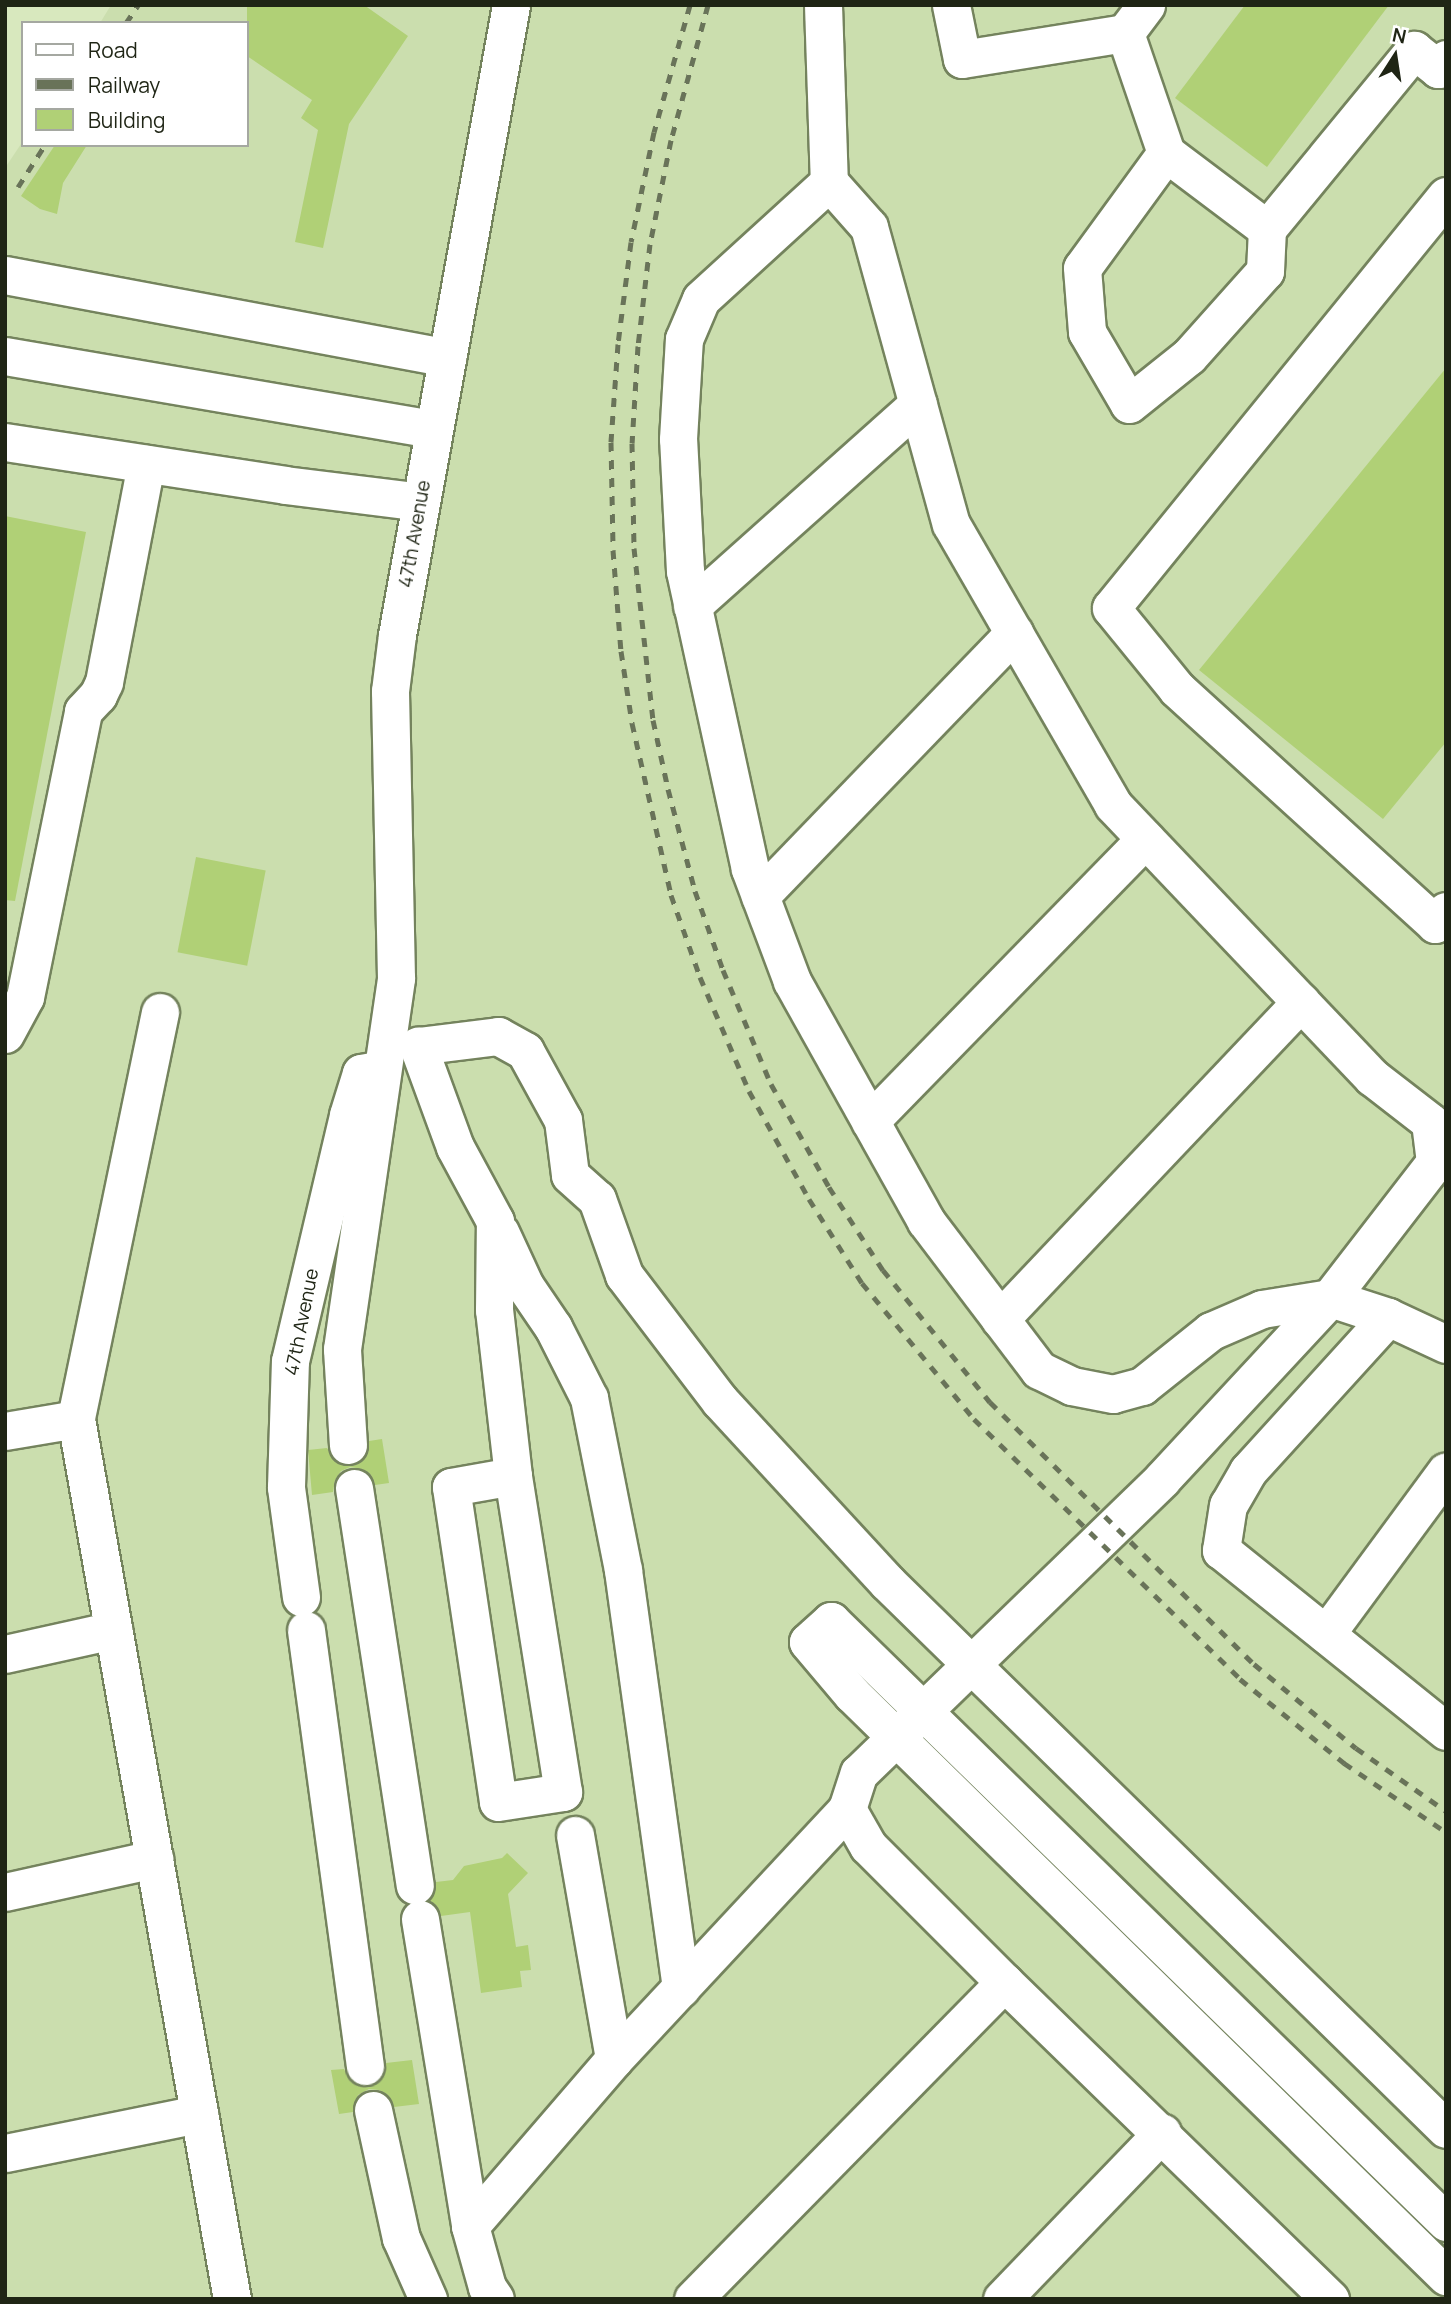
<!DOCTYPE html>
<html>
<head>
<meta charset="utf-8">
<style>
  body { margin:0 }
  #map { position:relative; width:1451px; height:2304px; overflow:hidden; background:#d8e8be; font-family:Manrope,sans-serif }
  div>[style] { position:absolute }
  .built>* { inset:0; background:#cbdeae }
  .building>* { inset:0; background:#b0d076; transform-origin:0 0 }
  .roads { filter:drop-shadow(2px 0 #74835d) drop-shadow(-2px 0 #74835d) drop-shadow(0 2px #74835d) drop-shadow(0 -2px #74835d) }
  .minor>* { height:37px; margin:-18.5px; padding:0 18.5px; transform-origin:18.5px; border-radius:18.5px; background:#fff }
  .rail>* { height:5px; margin-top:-2.5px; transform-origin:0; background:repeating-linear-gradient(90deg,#697359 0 9px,transparent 0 18px) }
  span { translate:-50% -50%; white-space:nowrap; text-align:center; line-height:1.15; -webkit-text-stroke:5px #fff; paint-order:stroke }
  .street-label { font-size:19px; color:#1f2515 }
  .frame { position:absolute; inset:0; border:7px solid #1f2515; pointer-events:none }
  .legend { position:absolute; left:21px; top:21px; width:228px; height:126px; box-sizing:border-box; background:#fff; border:2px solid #a5a8a1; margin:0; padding:9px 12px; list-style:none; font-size:21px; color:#1f2515 }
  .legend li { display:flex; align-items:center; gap:14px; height:35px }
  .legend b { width:35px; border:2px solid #a5a8a1 }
  .north { position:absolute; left:1360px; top:21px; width:70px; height:70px; -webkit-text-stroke:5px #fff; paint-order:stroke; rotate:12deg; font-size:19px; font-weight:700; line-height:28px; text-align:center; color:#1f2515 }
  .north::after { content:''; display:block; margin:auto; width:24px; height:32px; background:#1f2515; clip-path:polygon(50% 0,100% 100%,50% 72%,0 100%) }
</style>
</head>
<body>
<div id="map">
  <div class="built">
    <div style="clip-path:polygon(111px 5px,1446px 5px,1446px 2299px,5px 2299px,5px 168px,23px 141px,23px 145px,247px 145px,247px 23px,100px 23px)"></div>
  </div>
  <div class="building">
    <div style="clip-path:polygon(247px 5px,364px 5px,408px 36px,349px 124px,323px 248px,295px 242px,318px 130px,301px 118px,312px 100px,247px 56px)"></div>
    <div style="clip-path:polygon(1245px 5px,1389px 5px,1267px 167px,1175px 98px)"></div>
    <div style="clip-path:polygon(55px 145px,87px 145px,63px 183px,57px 214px,40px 209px,21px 196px)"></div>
    <div style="clip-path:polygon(1446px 368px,1446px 742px,1383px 819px,1199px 670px)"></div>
    <div style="clip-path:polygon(5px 516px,86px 532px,15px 901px,5px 900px)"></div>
    <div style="left:196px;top:857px;width:71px;height:97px;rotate:11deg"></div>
    <div style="clip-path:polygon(382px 1439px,389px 1483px,375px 1485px,371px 1475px,362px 1469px,350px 1467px,341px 1471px,335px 1480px,333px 1492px,312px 1495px,308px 1450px,327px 1448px,338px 1463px,350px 1466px,360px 1462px,366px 1455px,369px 1441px)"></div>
    <div style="clip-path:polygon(507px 1853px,528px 1873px,508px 1894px,516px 1947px,528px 1945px,531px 1970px,520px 1971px,522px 1987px,481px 1993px,470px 1912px,441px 1916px,437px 1906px,429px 1900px,435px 1892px,436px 1882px,453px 1880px,464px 1866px,502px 1858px)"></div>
    <div style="clip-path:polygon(412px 2060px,419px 2104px,394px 2107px,388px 2095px,379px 2090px,369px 2089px,358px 2095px,353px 2112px,339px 2114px,331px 2070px,344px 2069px,349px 2079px,356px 2085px,367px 2087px,378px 2082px,385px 2073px,386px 2063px)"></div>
  </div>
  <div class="roads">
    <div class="minor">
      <div style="left:823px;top:5px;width:177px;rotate:88.1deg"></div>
      <div style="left:951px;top:5px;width:55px;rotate:78.5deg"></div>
      <div style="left:962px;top:59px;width:165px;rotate:-9.1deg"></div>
      <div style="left:1125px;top:33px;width:35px;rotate:-53deg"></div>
      <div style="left:1125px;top:33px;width:127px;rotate:71.1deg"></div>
      <div style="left:1446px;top:196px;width:531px;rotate:129.11deg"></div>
      <div style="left:1111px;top:608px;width:104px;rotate:50.8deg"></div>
      <div style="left:1177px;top:689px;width:349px;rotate:42.3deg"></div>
      <div style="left:1435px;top:924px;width:17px;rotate:-50deg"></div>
      <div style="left:1267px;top:229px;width:126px;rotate:-143deg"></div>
      <div style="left:1166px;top:153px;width:142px;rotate:126.1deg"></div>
      <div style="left:1082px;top:268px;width:64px;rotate:85.5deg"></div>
      <div style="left:1087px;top:332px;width:83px;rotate:59.7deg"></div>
      <div style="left:1129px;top:404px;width:77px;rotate:-38.7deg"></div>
      <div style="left:1189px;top:356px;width:114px;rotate:-48.2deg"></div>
      <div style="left:1265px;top:271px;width:42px;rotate:-87.3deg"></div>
      <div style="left:1267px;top:229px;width:232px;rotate:-50.6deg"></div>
      <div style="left:1414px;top:50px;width:31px;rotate:38deg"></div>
      <div style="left:1438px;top:69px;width:13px;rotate:-51deg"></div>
      <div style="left:5px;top:275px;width:450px;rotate:10.6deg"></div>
      <div style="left:5px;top:356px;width:435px;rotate:9.7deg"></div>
      <div style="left:5px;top:442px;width:283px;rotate:8.7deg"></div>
      <div style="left:285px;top:485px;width:137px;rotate:7.1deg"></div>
      <div style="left:692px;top:606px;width:303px;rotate:-41.8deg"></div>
      <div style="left:760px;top:896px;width:366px;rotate:-46deg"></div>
      <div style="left:160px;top:1012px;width:416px;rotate:101.7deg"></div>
      <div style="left:76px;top:1419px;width:894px;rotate:79.95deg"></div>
      <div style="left:5px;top:1034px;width:42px;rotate:-61.6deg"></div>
      <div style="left:25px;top:997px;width:292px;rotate:-78.5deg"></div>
      <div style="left:83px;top:711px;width:22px;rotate:-47deg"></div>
      <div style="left:98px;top:695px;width:14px;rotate:-65deg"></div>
      <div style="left:104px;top:682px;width:222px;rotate:-79.1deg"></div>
      <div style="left:870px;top:1121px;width:394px;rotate:-45.7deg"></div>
      <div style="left:500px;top:1232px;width:60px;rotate:65.2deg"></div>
      <div style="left:525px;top:1286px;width:50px;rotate:55.7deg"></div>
      <div style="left:553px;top:1327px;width:80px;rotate:63.1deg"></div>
      <div style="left:589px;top:1398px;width:175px;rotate:78.8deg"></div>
      <div style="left:623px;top:1570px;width:422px;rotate:82.1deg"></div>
      <div style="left:1388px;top:1317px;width:208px;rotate:132.3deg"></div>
      <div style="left:1248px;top:1471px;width:39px;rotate:120deg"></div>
      <div style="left:1228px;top:1505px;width:46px;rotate:98.8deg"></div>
      <div style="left:1221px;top:1550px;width:289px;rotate:38.8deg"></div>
      <div style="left:1000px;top:1319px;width:437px;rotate:-46.5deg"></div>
      <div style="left:5px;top:1431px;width:72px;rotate:-9.6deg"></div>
      <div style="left:348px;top:1445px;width:96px;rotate:-93.6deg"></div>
      <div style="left:342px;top:1349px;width:375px;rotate:-81.7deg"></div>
      <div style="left:396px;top:978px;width:287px;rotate:-91.2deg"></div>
      <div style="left:390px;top:691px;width:56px;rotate:-82.9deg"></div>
      <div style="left:397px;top:635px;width:640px;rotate:-79.74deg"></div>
      <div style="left:513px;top:1476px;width:63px;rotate:169.9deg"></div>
      <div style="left:451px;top:1487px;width:318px;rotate:81.5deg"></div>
      <div style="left:498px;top:1802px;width:66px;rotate:-8.7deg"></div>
      <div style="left:563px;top:1792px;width:320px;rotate:-99deg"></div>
      <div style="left:513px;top:1476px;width:167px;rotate:-96.5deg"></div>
      <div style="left:494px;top:1310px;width:89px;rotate:-89.4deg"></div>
      <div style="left:495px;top:1221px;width:84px;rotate:-118.4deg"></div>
      <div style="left:455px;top:1147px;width:108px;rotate:-110.1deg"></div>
      <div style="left:418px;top:1046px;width:81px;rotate:-7.1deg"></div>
      <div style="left:498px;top:1036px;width:31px;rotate:29deg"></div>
      <div style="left:525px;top:1051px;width:79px;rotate:61.2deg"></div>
      <div style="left:563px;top:1120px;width:55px;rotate:82.7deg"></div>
      <div style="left:570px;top:1175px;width:36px;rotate:42deg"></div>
      <div style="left:597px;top:1199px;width:81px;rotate:70.4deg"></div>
      <div style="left:624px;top:1275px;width:158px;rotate:52.7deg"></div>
      <div style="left:720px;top:1401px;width:246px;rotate:47.3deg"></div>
      <div style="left:887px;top:1582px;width:782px;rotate:44.38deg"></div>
      <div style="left:354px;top:1488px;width:402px;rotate:81.3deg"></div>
      <div style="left:301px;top:1597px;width:111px;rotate:-97.8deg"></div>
      <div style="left:286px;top:1487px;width:126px;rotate:-88.2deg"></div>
      <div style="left:290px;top:1361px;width:253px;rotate:-76.7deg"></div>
      <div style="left:348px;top:1115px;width:44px;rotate:-72.8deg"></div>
      <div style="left:361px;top:1073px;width:17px;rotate:-10deg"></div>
      <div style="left:306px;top:1630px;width:440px;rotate:82.3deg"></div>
      <div style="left:1326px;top:1634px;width:202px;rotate:-53.6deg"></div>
      <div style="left:5px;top:1654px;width:111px;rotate:-12.5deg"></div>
      <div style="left:575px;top:1835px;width:227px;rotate:80.1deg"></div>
      <div style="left:5px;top:1892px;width:153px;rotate:-12.5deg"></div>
      <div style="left:420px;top:1919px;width:311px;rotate:80.7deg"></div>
      <div style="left:470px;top:2226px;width:63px;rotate:74.4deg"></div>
      <div style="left:487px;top:2287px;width:14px;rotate:56deg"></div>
      <div style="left:1004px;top:1982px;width:455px;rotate:44.2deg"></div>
      <div style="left:373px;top:2110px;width:131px;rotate:77.7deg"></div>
      <div style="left:401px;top:2238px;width:67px;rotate:66.1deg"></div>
      <div style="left:5px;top:2153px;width:198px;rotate:-11.4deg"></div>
      <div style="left:1446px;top:2222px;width:860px;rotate:-135.66deg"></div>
      <div style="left:831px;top:1621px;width:31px;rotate:138deg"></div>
      <div style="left:808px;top:1642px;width:68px;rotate:49.8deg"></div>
      <div style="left:852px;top:1694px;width:832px;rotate:44.42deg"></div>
      <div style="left:470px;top:2226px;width:221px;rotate:-49.2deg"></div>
      <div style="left:614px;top:2059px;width:342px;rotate:-47deg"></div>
      <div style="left:693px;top:2299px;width:444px;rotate:-45.5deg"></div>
      <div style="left:1004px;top:1982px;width:192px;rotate:-135deg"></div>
      <div style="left:868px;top:1846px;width:43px;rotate:-119.6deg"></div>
      <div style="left:847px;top:1809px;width:38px;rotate:-72deg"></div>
      <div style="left:859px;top:1773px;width:422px;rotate:-44.1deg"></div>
      <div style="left:1162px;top:1479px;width:247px;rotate:-47.1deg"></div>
      <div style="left:1330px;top:1298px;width:69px;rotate:170.8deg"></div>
      <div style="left:1262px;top:1309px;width:56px;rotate:156.7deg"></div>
      <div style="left:1211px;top:1331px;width:88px;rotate:141.4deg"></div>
      <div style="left:1142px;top:1386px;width:30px;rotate:165deg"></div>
      <div style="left:1113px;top:1394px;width:42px;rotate:-169deg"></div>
      <div style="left:1072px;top:1386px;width:37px;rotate:-154deg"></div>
      <div style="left:1039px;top:1370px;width:187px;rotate:-127.2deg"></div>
      <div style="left:926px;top:1221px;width:275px;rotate:-119.2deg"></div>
      <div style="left:792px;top:981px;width:120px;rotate:-110.6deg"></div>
      <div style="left:750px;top:869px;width:305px;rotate:-102.3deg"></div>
      <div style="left:685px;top:571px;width:132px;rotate:-93deg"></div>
      <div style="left:678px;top:439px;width:100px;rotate:-86.6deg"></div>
      <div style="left:684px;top:339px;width:43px;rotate:-67deg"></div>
      <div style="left:701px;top:299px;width:173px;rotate:-42.4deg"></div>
      <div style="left:829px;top:182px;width:60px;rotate:48.4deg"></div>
      <div style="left:869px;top:227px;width:308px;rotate:74.6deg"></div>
      <div style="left:951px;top:524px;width:324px;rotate:60deg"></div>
      <div style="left:1113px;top:805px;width:376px;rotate:46.4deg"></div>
      <div style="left:1372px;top:1077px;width:73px;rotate:37.8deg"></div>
      <div style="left:1430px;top:1122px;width:40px;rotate:82.9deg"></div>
      <div style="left:1435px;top:1162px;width:172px;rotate:127.7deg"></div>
      <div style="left:1330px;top:1298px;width:61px;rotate:18.1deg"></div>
      <div style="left:1388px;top:1317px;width:64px;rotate:25deg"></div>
      <div style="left:1002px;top:2299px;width:231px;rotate:-46.1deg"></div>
    </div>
  </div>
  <div class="rail">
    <div style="left:690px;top:5px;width:132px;rotate:105.8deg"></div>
    <div style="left:654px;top:132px;width:112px;rotate:101.8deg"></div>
    <div style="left:631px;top:242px;width:103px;rotate:97.3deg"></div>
    <div style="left:618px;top:344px;width:98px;rotate:94.1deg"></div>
    <div style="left:611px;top:442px;width:108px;rotate:88.9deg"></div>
    <div style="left:613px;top:550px;width:101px;rotate:85.5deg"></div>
    <div style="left:621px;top:651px;width:73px;rotate:81.3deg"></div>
    <div style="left:632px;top:723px;width:176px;rotate:77.2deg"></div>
    <div style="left:671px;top:895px;width:87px;rotate:70.5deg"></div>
    <div style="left:700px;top:977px;width:124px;rotate:66.7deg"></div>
    <div style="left:749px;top:1091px;width:124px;rotate:60.9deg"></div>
    <div style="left:809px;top:1199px;width:99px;rotate:57.8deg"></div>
    <div style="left:862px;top:1283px;width:176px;rotate:50.5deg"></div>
    <div style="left:974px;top:1419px;width:372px;rotate:44.3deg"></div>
    <div style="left:1240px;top:1679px;width:134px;rotate:38.9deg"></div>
    <div style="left:1344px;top:1763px;width:123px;rotate:34.1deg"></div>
    <div style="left:708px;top:5px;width:140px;rotate:105.3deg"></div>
    <div style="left:671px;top:140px;width:106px;rotate:101.4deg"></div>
    <div style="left:650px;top:244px;width:103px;rotate:96.7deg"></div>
    <div style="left:638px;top:346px;width:97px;rotate:93.5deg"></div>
    <div style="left:632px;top:443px;width:105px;rotate:88.9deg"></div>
    <div style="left:634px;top:548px;width:173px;rotate:83.7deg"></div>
    <div style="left:653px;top:720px;width:71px;rotate:77.7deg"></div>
    <div style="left:668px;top:789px;width:106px;rotate:75.2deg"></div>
    <div style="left:695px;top:891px;width:84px;rotate:70.5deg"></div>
    <div style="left:723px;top:970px;width:124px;rotate:67.2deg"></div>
    <div style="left:771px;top:1084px;width:118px;rotate:60.6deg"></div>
    <div style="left:829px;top:1187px;width:99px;rotate:57deg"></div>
    <div style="left:883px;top:1270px;width:170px;rotate:51deg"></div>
    <div style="left:990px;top:1402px;width:372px;rotate:44.8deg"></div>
    <div style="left:1254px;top:1664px;width:132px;rotate:39.5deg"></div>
    <div style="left:1356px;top:1748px;width:110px;rotate:35deg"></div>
    <div style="left:126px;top:23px;width:22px;rotate:-56deg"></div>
    <div style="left:18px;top:187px;width:50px;rotate:-57.3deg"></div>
  </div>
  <div class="street-label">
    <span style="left:415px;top:534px;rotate:-80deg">47th Avenue</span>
    <span style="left:302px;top:1322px;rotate:-79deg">47th Avenue</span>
  </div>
  <div class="frame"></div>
  <ul class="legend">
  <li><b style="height:9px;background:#fff"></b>Road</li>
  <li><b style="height:9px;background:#697359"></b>Railway</li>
  <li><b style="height:19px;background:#b0d076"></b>Building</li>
  </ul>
  <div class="north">N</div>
</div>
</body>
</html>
